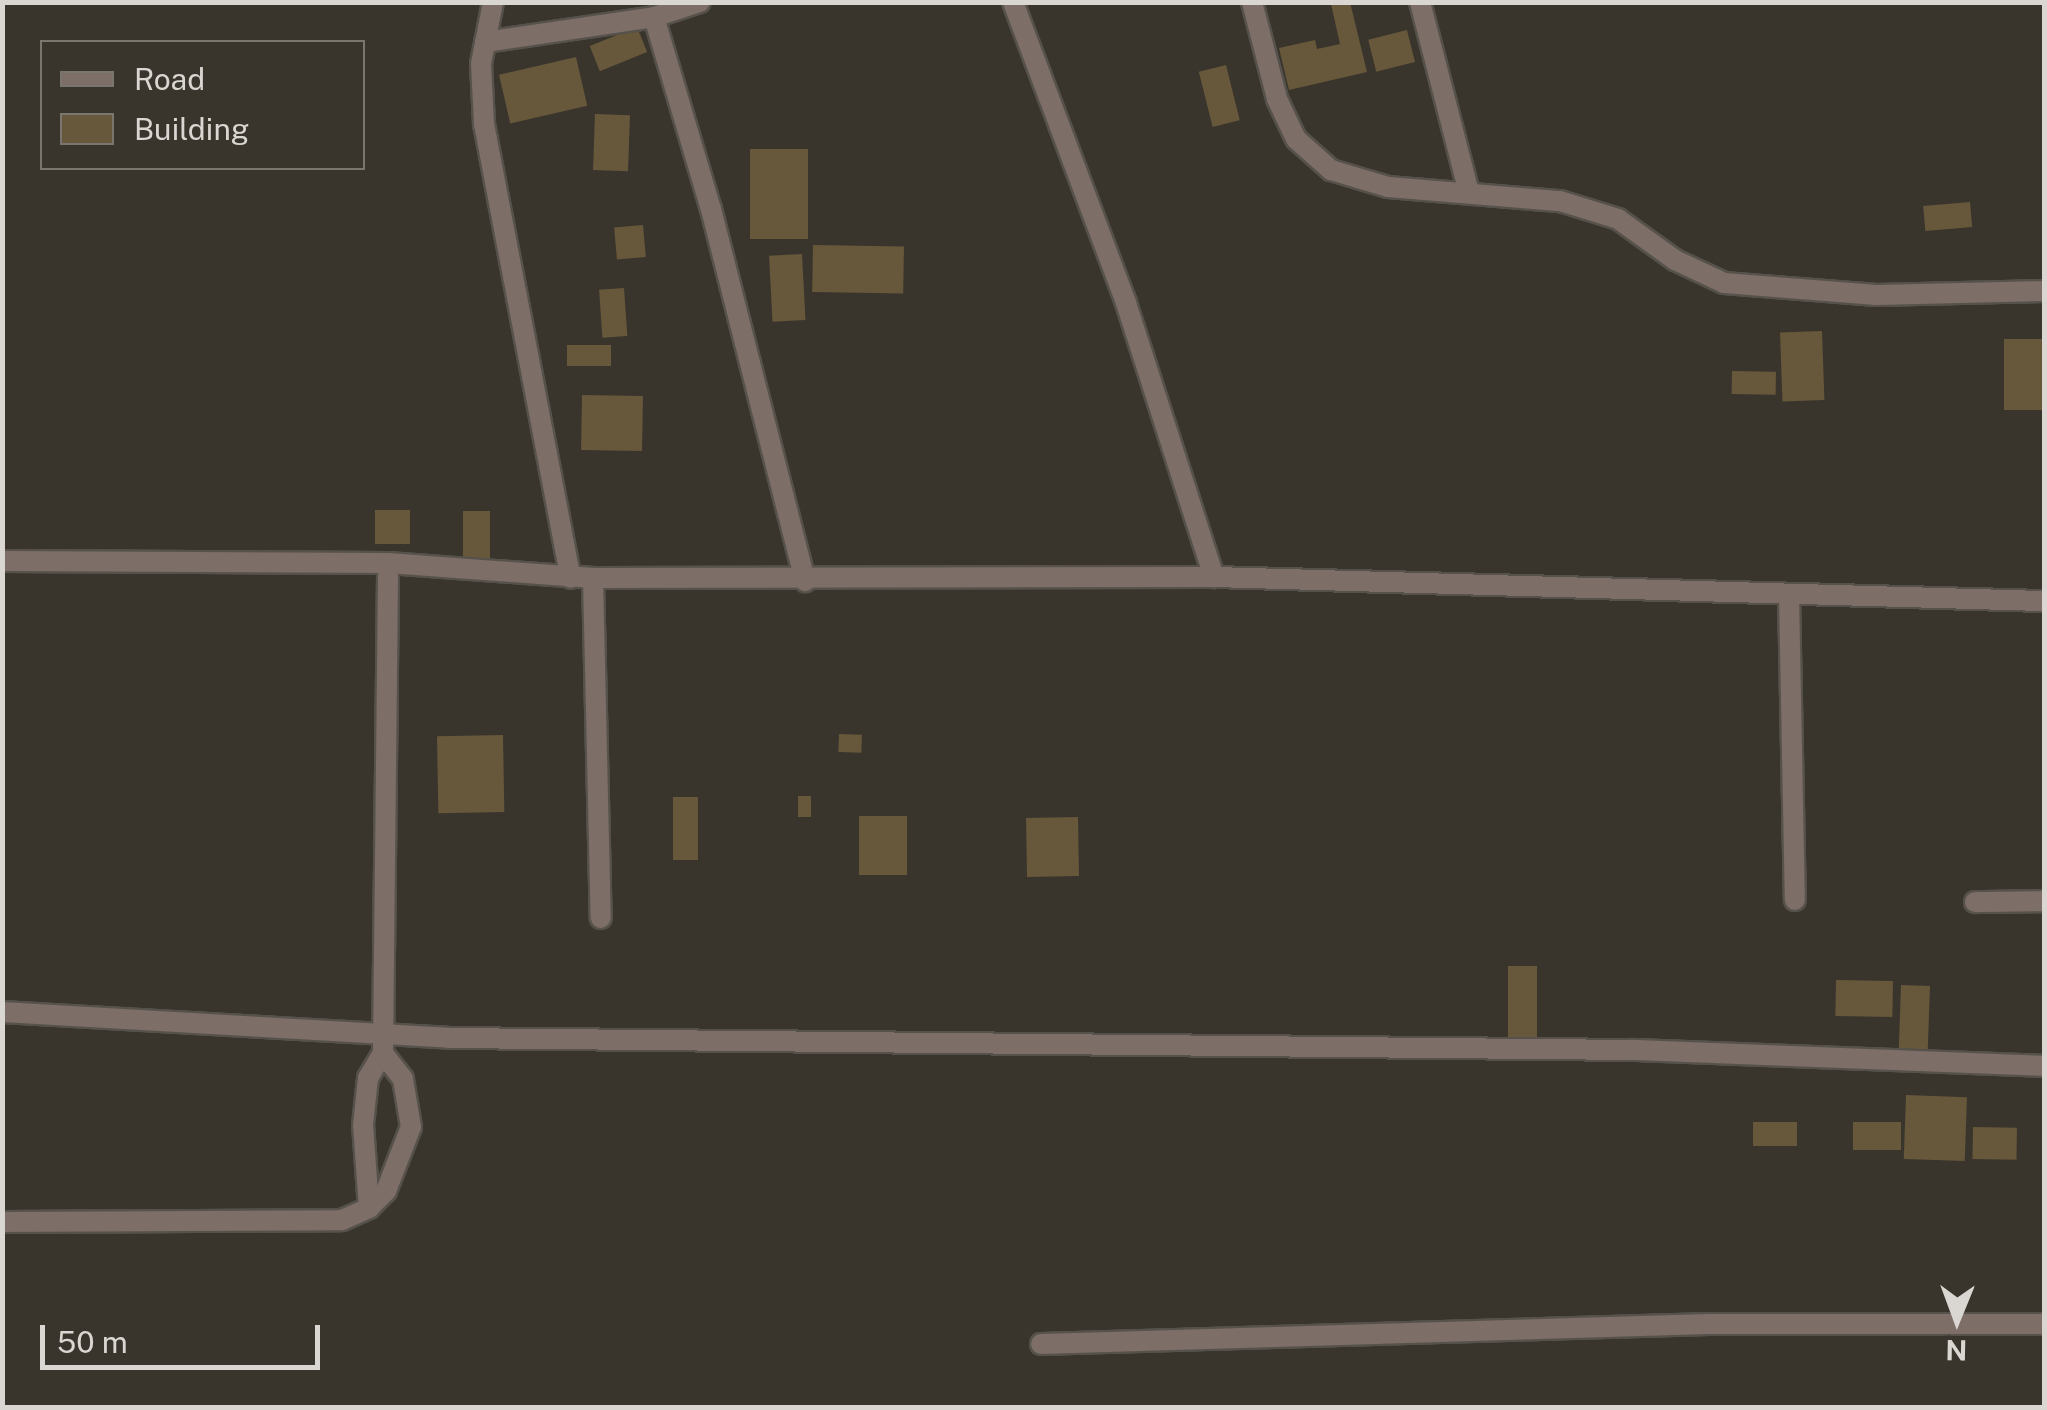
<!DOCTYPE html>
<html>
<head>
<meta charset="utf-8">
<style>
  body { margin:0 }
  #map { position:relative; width:2047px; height:1410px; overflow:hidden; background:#39352d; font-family:"Public Sans",sans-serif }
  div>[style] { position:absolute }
  .building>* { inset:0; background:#67573b; transform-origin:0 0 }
  .roads { filter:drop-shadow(2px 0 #56524b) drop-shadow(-2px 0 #56524b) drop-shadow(0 2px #56524b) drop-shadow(0 -2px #56524b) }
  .street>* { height:20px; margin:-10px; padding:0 10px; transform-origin:10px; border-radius:10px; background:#7d6e68 }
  span { translate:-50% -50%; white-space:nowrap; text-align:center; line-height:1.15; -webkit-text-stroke:9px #39352d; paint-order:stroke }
  .frame { position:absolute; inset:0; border:5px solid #dad7d2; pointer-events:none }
  .legend { position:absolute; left:40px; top:40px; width:325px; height:130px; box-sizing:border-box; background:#39352d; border:2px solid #79766f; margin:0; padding:12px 18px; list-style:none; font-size:30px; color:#dad7d2 }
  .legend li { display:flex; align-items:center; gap:20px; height:50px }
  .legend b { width:50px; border:2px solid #79766f }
  .north { position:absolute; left:1907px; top:1270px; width:100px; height:100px; -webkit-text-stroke:8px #39352d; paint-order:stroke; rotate:181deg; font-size:28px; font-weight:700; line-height:40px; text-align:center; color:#dad7d2 }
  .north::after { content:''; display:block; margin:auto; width:35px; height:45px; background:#dad7d2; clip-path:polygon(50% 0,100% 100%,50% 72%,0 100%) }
  .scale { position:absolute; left:40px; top:1325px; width:280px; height:45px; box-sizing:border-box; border:5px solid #dad7d2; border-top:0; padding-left:12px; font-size:30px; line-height:35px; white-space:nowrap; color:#dad7d2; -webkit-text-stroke:8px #39352d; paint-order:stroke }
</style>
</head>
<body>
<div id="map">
  <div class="building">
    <div style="clip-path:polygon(1350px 2px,1367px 72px,1289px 90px,1279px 48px,1315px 40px,1317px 49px,1340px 44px,1331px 4px)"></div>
    <div style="left:637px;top:27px;width:27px;height:51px;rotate:68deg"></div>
    <div style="left:1407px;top:30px;width:33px;height:40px;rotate:76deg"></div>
    <div style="left:576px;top:57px;width:50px;height:79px;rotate:77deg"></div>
    <div style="left:1226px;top:65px;width:57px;height:28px;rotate:76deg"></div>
    <div style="left:595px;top:114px;width:35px;height:56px;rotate:2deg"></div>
    <div style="left:750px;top:149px;width:58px;height:90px"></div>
    <div style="left:1970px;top:202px;width:25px;height:47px;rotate:85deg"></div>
    <div style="left:643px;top:225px;width:32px;height:29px;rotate:85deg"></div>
    <div style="left:813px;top:245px;width:91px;height:47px;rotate:1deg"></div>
    <div style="left:802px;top:254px;width:66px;height:33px;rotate:87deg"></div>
    <div style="left:624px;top:288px;width:48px;height:25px;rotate:86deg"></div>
    <div style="left:1822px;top:331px;width:69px;height:42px;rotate:88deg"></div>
    <div style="left:2044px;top:339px;width:71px;height:40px;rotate:90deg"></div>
    <div style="left:567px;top:345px;width:44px;height:21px"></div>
    <div style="left:1732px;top:371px;width:44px;height:23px;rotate:1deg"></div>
    <div style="left:582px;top:395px;width:61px;height:55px;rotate:1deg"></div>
    <div style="left:375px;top:510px;width:35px;height:34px"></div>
    <div style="left:463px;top:511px;width:27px;height:49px"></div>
    <div style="left:839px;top:734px;width:23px;height:18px;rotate:2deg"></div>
    <div style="left:503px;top:735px;width:77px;height:66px;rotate:89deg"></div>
    <div style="left:798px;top:796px;width:13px;height:21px"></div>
    <div style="left:673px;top:797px;width:25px;height:63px"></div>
    <div style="left:859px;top:816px;width:48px;height:59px"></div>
    <div style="left:1078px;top:817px;width:59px;height:52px;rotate:89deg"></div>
    <div style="left:1537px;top:966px;width:75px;height:29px;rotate:90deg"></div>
    <div style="left:1836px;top:980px;width:57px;height:36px;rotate:1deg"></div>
    <div style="left:1901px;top:985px;width:29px;height:64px;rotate:2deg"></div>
    <div style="left:1906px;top:1095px;width:61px;height:64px;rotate:2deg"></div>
    <div style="left:1753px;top:1122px;width:44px;height:24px"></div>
    <div style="left:1853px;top:1122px;width:48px;height:28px"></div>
    <div style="left:1973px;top:1127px;width:44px;height:32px;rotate:1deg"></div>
  </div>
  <div class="roads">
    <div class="street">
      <div style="left:493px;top:2px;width:63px;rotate:101deg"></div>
      <div style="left:481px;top:64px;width:60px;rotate:87.1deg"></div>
      <div style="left:484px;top:124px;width:462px;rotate:79.2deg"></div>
      <div style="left:1013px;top:2px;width:322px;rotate:69.4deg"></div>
      <div style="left:1126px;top:303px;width:288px;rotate:72.2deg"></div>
      <div style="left:1252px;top:2px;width:100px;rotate:75.5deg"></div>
      <div style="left:1277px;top:99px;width:44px;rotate:64.6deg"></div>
      <div style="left:1296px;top:139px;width:47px;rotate:41.5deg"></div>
      <div style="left:1331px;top:170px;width:59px;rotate:16.6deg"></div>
      <div style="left:1388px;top:187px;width:173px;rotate:4.7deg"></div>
      <div style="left:1560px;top:201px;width:61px;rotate:17.2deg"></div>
      <div style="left:1618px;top:219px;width:70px;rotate:35.7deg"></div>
      <div style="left:1675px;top:260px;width:54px;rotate:25.1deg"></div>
      <div style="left:1724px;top:283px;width:153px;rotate:4.5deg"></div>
      <div style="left:1877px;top:295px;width:167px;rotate:-1.4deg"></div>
      <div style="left:1420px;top:2px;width:197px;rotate:75.6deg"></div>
      <div style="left:654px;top:17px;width:200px;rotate:73.5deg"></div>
      <div style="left:711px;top:209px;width:384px;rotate:75.8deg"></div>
      <div style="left:485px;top:42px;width:171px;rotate:-8.4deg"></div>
      <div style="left:654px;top:17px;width:48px;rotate:-18.1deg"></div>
      <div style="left:2px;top:561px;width:386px;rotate:0.3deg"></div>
      <div style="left:388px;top:563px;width:206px;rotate:4.2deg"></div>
      <div style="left:593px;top:578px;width:621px;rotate:-0.09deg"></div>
      <div style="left:1214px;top:577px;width:830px;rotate:1.66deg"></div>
      <div style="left:593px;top:578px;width:340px;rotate:88.7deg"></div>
      <div style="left:1789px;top:595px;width:305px;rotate:88.9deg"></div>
      <div style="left:1975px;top:902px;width:69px;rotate:-0.8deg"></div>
      <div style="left:2px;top:1012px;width:448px;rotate:3.3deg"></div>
      <div style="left:449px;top:1038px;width:1184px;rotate:0.58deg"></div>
      <div style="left:1633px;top:1050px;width:411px;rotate:2.2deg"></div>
      <div style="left:369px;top:1208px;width:83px;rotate:-94.1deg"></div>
      <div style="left:363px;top:1125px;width:47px;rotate:-83.9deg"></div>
      <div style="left:368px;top:1078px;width:29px;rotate:-59deg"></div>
      <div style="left:383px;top:1053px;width:490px;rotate:-89.4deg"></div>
      <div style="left:2px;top:1222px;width:340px;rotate:-0.3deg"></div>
      <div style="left:342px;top:1220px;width:30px;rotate:-24deg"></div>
      <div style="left:369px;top:1208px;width:24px;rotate:-45deg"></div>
      <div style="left:386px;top:1191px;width:69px;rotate:-68.7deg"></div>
      <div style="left:411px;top:1127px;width:49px;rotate:-99.5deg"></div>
      <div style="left:403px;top:1079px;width:33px;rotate:-128deg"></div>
      <div style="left:1041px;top:1344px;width:668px;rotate:-1.71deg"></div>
      <div style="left:1709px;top:1324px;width:335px"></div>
    </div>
  </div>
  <div class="frame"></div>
  <ul class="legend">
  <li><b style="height:12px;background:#7d6e68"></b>Road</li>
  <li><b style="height:28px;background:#67573b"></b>Building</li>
  </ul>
  <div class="north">N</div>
  <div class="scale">50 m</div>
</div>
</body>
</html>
